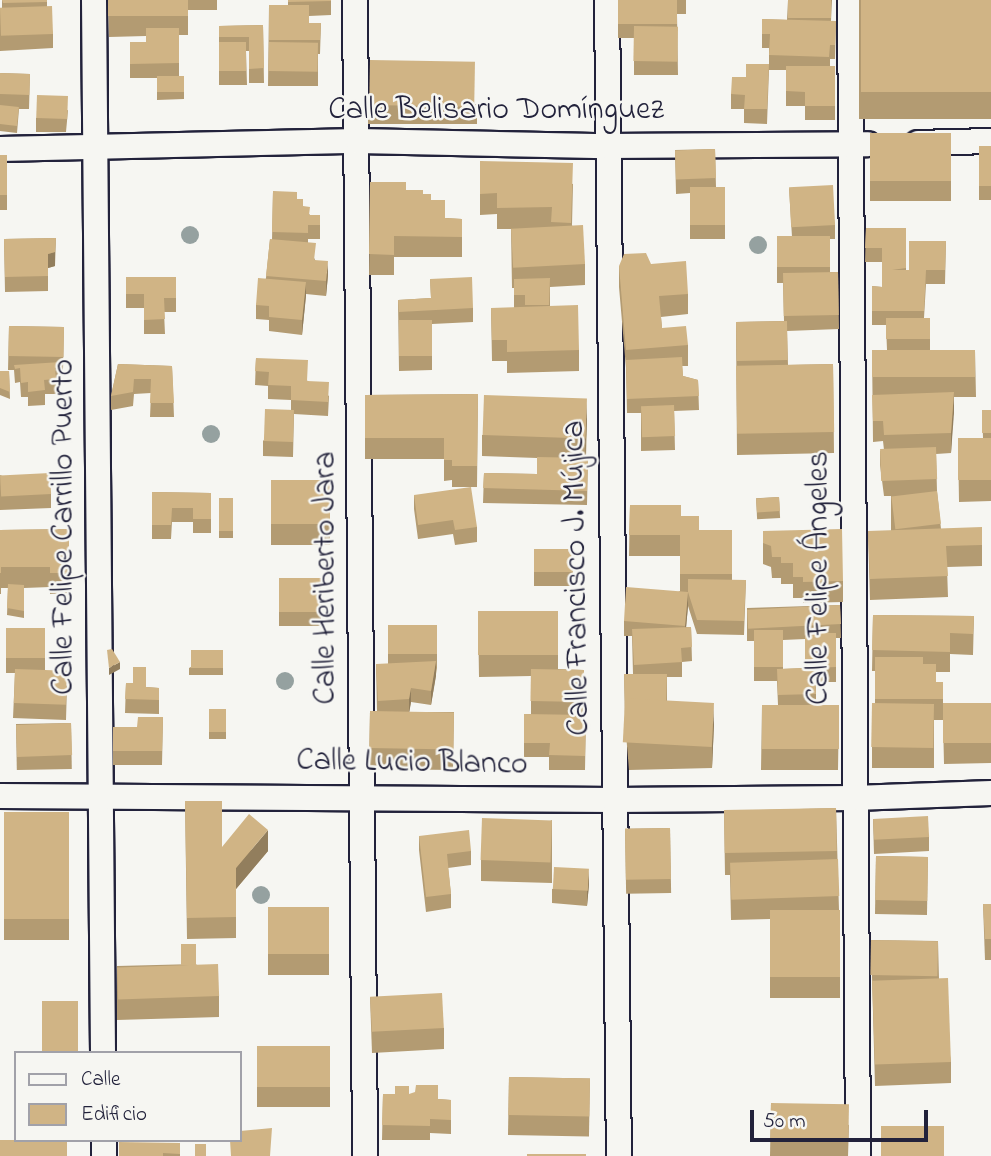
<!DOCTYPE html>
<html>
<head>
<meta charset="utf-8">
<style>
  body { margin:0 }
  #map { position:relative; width:991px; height:1156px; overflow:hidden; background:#f6f6f2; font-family:"Indie Flower",sans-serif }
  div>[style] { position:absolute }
  .roads { filter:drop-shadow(2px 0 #22223b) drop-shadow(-2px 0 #22223b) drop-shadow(0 2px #22223b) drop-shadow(0 -2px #22223b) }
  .minor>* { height:24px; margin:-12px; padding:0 12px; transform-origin:12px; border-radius:12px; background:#f6f6f2 }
  .trees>* { width:18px; height:18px; margin:-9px; border-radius:50%; background:#95a1a0 }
  .wall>* { inset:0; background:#b39b72; transform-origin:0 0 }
  .shaded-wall>* { inset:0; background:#927e5d }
  .building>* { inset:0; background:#d0b485; transform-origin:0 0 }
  span { translate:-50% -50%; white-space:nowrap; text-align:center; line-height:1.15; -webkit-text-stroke:5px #f6f6f2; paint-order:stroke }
  .street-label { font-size:32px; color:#22223b }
  .legend { position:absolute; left:14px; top:1051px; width:228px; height:91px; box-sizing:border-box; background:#f6f6f2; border:2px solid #a1a1a9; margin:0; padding:9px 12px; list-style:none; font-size:21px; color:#22223b }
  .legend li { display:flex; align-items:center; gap:14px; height:35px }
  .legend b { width:35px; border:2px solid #a1a1a9 }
  .scale { position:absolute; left:750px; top:1110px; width:178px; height:32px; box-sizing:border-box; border:4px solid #22223b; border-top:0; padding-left:9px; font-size:21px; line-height:24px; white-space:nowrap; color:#22223b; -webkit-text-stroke:5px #f6f6f2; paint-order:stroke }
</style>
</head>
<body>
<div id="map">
  <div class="roads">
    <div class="minor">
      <div style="left:94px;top:0;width:1053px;rotate:89.51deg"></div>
      <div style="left:355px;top:0;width:1156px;rotate:89.5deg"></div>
      <div style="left:607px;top:0;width:1156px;rotate:89.41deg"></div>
      <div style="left:850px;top:0;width:1156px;rotate:89.6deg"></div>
      <div style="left:918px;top:143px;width:73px;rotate:-1.6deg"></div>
      <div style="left:0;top:149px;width:358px;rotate:-1.3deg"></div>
      <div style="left:358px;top:141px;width:249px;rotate:1.2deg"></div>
      <div style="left:607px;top:146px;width:261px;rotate:-0.4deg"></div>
      <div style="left:0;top:796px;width:614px;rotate:0.37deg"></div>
      <div style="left:614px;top:800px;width:240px;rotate:-0.5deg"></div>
      <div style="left:854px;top:798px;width:137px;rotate:-2.1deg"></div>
      <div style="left:104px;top:1140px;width:16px;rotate:90deg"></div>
    </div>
  </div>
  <div class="trees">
    <div style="left:190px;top:235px"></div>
    <div style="left:758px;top:245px"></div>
    <div style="left:211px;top:434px"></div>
    <div style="left:285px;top:681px"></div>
    <div style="left:261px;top:895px"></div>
  </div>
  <div class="wall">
    <div style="clip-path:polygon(2px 0,47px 0,47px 6px,53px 34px,53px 48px,0 51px,0 8px,2px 8px)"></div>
    <div style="clip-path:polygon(108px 0,217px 0,217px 10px,188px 10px,188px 35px,179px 35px,179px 76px,184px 76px,184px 99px,157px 100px,157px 78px,130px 78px,130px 42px,146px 42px,146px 36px,109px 37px)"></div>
    <div style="clip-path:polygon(288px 0,331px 0,331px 15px,309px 16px,309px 23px,321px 23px,320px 54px,318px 54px,318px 86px,268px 86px,269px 5px,288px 5px)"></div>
    <div style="clip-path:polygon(618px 0,686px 0,686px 14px,677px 14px,678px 75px,634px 75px,634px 38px,618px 38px)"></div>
    <div style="clip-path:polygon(788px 0,832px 0,831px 21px,836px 21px,835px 59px,830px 59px,830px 66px,835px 66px,835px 120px,805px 120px,805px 106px,786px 106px,786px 70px,769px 70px,767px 124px,744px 123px,744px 109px,731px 109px,731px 94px,746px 77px,769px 64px,769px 48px,762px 48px,762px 19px,787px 20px)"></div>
    <div style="left:859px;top:0;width:132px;height:119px"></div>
    <div style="clip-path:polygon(263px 25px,264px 83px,249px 83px,249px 51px,246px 51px,247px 85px,219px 85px,219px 26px)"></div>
    <div style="clip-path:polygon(0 73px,30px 74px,29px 109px,19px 109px,17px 133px,0 131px)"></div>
    <div style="left:477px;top:104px;width:20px;height:109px;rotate:90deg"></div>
    <div style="clip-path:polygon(68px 110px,66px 132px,36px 132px,36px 118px)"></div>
    <div style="left:951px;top:133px;width:68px;height:81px;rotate:90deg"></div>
    <div style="left:991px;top:146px;width:54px;height:12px;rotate:90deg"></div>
    <div style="clip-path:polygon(715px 149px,716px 187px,725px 187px,725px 239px,690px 239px,690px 193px,676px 194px,675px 150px)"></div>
    <div style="left:0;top:155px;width:7px;height:55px"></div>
    <div style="clip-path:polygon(480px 161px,573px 184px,572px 225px,585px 264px,585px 285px,550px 287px,550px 306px,579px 350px,579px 371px,507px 373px,507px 361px,492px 361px,491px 308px,514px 308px,514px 288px,512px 288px,511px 229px,497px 229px,497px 214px,480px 215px)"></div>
    <div style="clip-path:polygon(370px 182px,423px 194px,431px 200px,445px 218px,462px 219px,462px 257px,394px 257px,394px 275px,369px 275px)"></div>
    <div style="clip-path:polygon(789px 188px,835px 225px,835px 239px,830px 239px,830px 272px,838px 272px,839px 329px,787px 331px,788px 365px,833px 364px,834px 453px,737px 455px,736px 322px,784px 321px,783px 283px,777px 283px,777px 238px,792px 237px)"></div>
    <div style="clip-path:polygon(273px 191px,297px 199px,310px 215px,320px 215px,320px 239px,308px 239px,308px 243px,315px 260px,328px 275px,326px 296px,306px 294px,302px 335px,269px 331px,269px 320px,256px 319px,256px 305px,266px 278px,270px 239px,272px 240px)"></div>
    <div style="clip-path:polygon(866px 228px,906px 228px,906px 270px,909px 270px,946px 241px,945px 284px,926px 284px,924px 318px,930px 318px,930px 350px,975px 350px,976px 397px,954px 397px,951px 453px,936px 454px,937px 491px,941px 529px,982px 545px,982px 566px,947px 567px,948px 597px,870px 600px,868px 531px,891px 531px,891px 496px,884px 496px,880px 465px,880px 451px,884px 450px,883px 441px,873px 442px,872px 350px,887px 350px,886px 325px,872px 325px,872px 286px,882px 287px,882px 262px,865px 262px)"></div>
    <div style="clip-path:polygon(56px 238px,55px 266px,48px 268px,48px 291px,5px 292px,4px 239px)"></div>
    <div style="clip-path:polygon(651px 264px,688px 294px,688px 314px,661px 317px,662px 328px,688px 345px,688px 366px,682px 366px,683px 376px,698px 380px,699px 410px,674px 411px,675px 450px,641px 451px,641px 413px,627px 413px,626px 368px,619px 287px,619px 266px)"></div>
    <div style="clip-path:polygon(126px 277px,176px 277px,176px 312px,164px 312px,165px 334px,144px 334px,144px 308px,126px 308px)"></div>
    <div style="clip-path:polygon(430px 279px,473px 308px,473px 322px,432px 324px,432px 370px,399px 371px,398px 300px,431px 298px)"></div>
    <div style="clip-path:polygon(9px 326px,64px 327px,63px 370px,61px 370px,61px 381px,56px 382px,56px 394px,45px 394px,45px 405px,28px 406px,28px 397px,21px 397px,20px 382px,15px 383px,14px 370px,8px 370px)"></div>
    <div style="clip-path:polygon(256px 358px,308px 381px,329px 396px,328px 416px,294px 414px,293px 457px,263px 456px,263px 441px,291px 410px,291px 400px,268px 399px,268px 386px,255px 385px)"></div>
    <div style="clip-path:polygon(118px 364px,172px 366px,174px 417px,150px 417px,151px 393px,134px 394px,133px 406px,111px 410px,111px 396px)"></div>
    <div style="clip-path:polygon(0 371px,9px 371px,10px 399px,0 395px)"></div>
    <div style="clip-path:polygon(478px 394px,477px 487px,452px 487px,452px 480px,444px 481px,444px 459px,365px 459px,365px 395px)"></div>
    <div style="clip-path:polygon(982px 410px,991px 410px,991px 501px,959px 502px,958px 439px,983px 438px)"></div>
    <div style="clip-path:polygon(587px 420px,586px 458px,588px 458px,587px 505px,483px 503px,484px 473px,537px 474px,537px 458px,482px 456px,482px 435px)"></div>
    <div style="clip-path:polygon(0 475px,51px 494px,51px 508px,0 510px)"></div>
    <div style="left:271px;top:480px;width:59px;height:65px"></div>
    <div style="clip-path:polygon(152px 492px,211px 493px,211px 533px,193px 533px,193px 522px,172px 522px,171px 539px,152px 539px)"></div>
    <div style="clip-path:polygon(414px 495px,477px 527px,477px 542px,455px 545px,453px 534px,418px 539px,414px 509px)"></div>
    <div style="left:779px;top:497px;width:21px;height:23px;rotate:87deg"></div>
    <div style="left:219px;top:498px;width:14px;height:40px"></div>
    <div style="clip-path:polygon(630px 505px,681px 516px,699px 530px,732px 530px,732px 580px,746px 580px,744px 635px,697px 634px,688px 606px,686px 627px,691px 627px,692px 661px,682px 662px,682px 677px,667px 677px,667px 704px,714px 724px,712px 768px,629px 770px,625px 722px,624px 674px,633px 674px,632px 636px,624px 636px,624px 621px,680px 591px,680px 556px,629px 556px)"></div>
    <div style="clip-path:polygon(69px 529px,69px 593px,50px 594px,50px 587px,24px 588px,24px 618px,7px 615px,8px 588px,1px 588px,1px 594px,0 594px,0 530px)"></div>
    <div style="clip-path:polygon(763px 531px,843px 581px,843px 602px,803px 603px,803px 598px,793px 598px,793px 584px,781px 584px,781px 578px,772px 578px,771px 567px,763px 564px)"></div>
    <div style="left:534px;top:549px;width:39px;height:37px"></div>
    <div style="left:321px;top:578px;width:48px;height:42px;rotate:90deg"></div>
    <div style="clip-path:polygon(evenodd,840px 605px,841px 638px,836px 638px,836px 682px,816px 682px,816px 705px,839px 705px,838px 770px,761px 770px,762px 705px,778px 705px,777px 681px,754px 681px,754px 641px,747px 641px,747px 608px,840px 605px,805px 639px,805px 668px,783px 669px,783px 640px,805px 639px)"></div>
    <div style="clip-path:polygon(558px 611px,558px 669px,584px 670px,583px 715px,547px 715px,586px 715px,585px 770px,549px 770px,549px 757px,524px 757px,524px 714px,531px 714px,531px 676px,479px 677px,478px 612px)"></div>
    <div style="clip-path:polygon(873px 615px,974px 616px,973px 655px,950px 654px,950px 672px,936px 672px,936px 682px,943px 682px,943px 704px,991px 703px,991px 763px,944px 764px,943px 720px,934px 720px,934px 768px,872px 768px,872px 703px,875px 704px,875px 671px,872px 671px)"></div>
    <div style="clip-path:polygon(437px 625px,437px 668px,431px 705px,411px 702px,409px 712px,454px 712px,453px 770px,369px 769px,370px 711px,377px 711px,376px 664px,388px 664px,388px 626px)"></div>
    <div style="clip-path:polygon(6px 628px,45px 628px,45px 670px,67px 686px,66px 720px,13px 718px,15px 673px,6px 673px)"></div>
    <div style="clip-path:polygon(223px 650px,223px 675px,189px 675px,189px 668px)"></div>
    <div style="clip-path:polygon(126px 683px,146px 687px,159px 688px,159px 714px,125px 713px)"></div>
    <div style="left:209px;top:709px;width:17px;height:30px"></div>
    <div style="clip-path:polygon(163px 717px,162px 765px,113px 765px,113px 727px,137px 727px)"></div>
    <div style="left:71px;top:723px;width:46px;height:55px;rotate:89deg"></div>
    <div style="clip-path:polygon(185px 801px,222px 847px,268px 851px,236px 889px,236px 938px,187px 939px)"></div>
    <div style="clip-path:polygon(836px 808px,839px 910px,840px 910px,840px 998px,770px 998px,770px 919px,731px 920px,730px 875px,725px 875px,724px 811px)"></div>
    <div style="left:4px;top:812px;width:65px;height:128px"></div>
    <div style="clip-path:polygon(873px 819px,929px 837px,929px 851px,874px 854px)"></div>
    <div style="clip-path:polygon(552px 820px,552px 883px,481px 881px,481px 860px)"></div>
    <div style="left:670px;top:828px;width:65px;height:45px;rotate:89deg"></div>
    <div style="clip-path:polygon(419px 836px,471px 851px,471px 865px,448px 868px,451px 894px,451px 908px,426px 912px,419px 850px)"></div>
    <div style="left:876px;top:856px;width:52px;height:58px;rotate:1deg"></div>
    <div style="clip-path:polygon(589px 884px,587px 906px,552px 903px,552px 889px)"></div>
    <div style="clip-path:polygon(983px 904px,991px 904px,991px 960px,985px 960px)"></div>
    <div style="left:268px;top:907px;width:61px;height:68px"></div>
    <div style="clip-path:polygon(871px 940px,938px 941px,939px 979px,951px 1062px,951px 1083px,875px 1086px)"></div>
    <div style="clip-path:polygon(196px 964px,219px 996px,219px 1017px,117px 1020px,117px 966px)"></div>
    <div style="clip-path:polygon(370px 997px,444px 1028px,444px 1049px,372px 1053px)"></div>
    <div style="left:257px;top:1046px;width:73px;height:61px"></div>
    <div style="left:509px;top:1077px;width:81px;height:58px;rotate:1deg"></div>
    <div style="clip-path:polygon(383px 1094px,409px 1094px,438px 1099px,451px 1100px,451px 1134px,430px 1133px,430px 1140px,382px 1140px)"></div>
    <div style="clip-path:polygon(771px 1103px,849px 1125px,848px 1156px,770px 1156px)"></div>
    <div style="clip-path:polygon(180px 1143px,180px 1156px,119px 1156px)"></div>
  </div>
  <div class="shaded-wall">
    <div style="clip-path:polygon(55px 252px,55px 266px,48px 268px,48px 254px)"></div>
    <div style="clip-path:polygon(328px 261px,328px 275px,326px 296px,326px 281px)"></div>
    <div style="clip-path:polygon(306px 282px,306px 296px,302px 335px,302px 320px)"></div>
    <div style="clip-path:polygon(954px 392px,954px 413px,951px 453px,951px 433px)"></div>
    <div style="clip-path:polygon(587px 399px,587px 420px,585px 459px,585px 439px)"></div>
    <div style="clip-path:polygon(688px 592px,688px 606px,685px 640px,685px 626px)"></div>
    <div style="clip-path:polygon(436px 661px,436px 676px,431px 705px,431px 691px)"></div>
    <div style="clip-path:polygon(120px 662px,120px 669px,109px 675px,109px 668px)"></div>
    <div style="clip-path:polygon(411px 688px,411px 702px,409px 714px,409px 699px)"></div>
    <div style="clip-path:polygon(714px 703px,714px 724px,712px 768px,712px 747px)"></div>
    <div style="clip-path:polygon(268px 830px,268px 851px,236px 889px,236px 868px)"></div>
    <div style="clip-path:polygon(589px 869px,589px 884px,587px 906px,587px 891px)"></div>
  </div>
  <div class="building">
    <div style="clip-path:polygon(2px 0,47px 0,47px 2px,3px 3px)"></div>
    <div style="left:108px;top:0;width:80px;height:16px"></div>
    <div style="clip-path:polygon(288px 0,331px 0,331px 1px,288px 2px)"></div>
    <div style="left:618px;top:0;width:59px;height:24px"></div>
    <div style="left:788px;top:0;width:43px;height:18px"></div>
    <div style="left:861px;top:0;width:130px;height:92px"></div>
    <div style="clip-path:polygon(269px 5px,309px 5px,309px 23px,321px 23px,320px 40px,269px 40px)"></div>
    <div style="left:52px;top:6px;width:28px;height:52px;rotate:88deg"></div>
    <div style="clip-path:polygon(762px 19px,836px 21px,835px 45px,830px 45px,829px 57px,769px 55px,770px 34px,762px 34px)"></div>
    <div style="clip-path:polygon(263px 25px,264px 68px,249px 69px,249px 37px,219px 37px,219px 26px)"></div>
    <div style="left:634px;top:26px;width:44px;height:35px;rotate:1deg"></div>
    <div style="clip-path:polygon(146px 28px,179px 28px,179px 63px,130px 64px,130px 42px,146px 42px)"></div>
    <div style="left:219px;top:42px;width:27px;height:29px"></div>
    <div style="left:269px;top:42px;width:49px;height:29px;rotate:1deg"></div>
    <div style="left:370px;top:60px;width:105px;height:45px;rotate:1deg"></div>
    <div style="clip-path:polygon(746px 64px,769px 64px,767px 109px,744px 109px,745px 95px,731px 94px,732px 77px,746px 77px)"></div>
    <div style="clip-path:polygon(786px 66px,835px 66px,835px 106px,805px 106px,805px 92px,786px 91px)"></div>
    <div style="left:0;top:73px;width:30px;height:21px;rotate:2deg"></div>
    <div style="left:157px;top:76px;width:27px;height:16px"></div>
    <div style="left:37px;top:95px;width:31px;height:23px;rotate:2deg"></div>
    <div style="left:0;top:105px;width:19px;height:19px;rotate:6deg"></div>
    <div style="left:951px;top:133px;width:48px;height:81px;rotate:90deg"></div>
    <div style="left:991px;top:146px;width:40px;height:12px;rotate:90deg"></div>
    <div style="left:715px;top:149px;width:29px;height:40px;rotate:88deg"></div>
    <div style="left:0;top:155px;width:7px;height:40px"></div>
    <div style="clip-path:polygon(480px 161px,573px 163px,571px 223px,551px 222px,552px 207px,497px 208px,497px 193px,480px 194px)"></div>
    <div style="clip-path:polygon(370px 182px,406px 182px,406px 190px,423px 190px,423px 194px,431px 194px,431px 200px,445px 200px,445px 218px,462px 219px,462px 237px,394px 236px,394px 255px,369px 254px)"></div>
    <div style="left:833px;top:185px;width:40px;height:44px;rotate:87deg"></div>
    <div style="left:690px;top:187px;width:35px;height:38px"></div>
    <div style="clip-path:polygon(273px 191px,297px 192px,297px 199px,303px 199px,303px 206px,310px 207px,309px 215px,320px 215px,320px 225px,308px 225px,308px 233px,272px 232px)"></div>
    <div style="left:583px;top:225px;width:39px;height:72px;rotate:87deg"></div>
    <div style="clip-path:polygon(866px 228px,906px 228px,906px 268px,892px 270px,909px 270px,909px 241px,946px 241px,945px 270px,926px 270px,924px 311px,872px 311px,872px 286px,882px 287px,882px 248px,865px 248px)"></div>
    <div style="left:830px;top:236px;width:31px;height:53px;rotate:90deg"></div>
    <div style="clip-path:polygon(56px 238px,55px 252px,48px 254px,48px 276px,5px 277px,4px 239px)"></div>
    <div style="clip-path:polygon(270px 239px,316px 243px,314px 260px,328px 261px,326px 281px,266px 276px)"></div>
    <div style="clip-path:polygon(646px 253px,651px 264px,686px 261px,688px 294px,659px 296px,662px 328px,686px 326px,688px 345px,626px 350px,619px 266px,624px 254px)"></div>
    <div style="left:838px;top:272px;width:43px;height:55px;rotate:89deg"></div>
    <div style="clip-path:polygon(126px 277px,176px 277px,176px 298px,164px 298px,165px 319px,144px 320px,144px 294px,126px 294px)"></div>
    <div style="clip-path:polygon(472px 277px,473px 308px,399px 312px,398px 300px,431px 298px,430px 279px)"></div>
    <div style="clip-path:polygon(258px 278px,306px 282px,302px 320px,269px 317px,269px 306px,256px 305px)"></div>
    <div style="clip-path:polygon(550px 278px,549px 305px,525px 305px,525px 295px,514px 295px,514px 279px)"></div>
    <div style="clip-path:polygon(578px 305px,579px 350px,507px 352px,507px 340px,492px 340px,491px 308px)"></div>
    <div style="left:886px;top:318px;width:44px;height:21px"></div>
    <div style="left:432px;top:320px;width:36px;height:33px;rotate:90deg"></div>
    <div style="left:787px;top:321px;width:39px;height:51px;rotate:89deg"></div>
    <div style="left:9px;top:326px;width:55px;height:30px;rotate:1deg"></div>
    <div style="left:872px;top:350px;width:103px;height:27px"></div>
    <div style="clip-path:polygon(682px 357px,683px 376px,698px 380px,699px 396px,627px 399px,626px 360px)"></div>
    <div style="clip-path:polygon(256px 358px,308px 360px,307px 381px,329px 382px,328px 402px,291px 400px,291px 386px,268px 385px,269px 372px,255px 371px)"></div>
    <div style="clip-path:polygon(61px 362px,61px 367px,55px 368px,56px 379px,44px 380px,45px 390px,28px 392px,28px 382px,21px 383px,20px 368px,15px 369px,14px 365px)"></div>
    <div style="clip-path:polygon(118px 364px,172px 366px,174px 403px,150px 403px,151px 379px,134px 379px,133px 392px,111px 396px)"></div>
    <div style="left:833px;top:364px;width:68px;height:97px;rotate:89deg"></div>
    <div style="clip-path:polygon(0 371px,9px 371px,10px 392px,0 388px)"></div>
    <div style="clip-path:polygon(954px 392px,951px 433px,884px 435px,883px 421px,873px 421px,872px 395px)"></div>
    <div style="clip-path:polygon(478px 394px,477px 466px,452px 466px,452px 460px,444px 460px,444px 438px,365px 438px,365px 395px)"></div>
    <div style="left:484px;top:395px;width:103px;height:40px;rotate:2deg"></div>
    <div style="left:674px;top:405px;width:31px;height:33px;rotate:88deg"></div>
    <div style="left:265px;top:409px;width:29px;height:32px;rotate:2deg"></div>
    <div style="left:982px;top:410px;width:9px;height:23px"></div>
    <div style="left:991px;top:438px;width:42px;height:33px;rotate:90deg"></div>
    <div style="left:936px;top:447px;width:32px;height:56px;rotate:88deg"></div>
    <div style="clip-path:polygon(537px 457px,588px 458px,587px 491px,483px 488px,484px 473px,537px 474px)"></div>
    <div style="left:50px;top:473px;width:21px;height:50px;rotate:87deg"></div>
    <div style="left:271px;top:480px;width:59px;height:44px"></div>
    <div style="clip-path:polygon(471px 487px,477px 527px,455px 530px,453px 520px,418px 525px,414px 495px)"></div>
    <div style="left:937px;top:491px;width:33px;height:46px;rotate:83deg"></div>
    <div style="clip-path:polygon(152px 492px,211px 493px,211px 519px,193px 519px,193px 508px,172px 508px,171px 525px,152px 525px)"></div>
    <div style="left:779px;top:497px;width:14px;height:23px;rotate:86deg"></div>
    <div style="left:219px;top:498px;width:14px;height:33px"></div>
    <div style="clip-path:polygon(630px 505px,681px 505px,681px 516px,699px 516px,699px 530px,732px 530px,732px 574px,680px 574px,680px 535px,629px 535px)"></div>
    <div style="clip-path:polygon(982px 527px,982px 545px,946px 546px,948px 576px,870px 579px,868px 531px)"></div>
    <div style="clip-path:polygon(69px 529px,69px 573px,50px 573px,50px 567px,1px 567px,1px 573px,0 573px,0 530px)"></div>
    <div style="clip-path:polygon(842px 529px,843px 581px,803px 582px,803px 577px,793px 577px,793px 563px,781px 563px,781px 557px,772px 557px,771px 546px,763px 543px,763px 531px)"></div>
    <div style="left:534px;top:549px;width:39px;height:23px"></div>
    <div style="left:321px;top:578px;width:34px;height:42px;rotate:90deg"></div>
    <div style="clip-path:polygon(688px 579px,746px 580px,744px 621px,697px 620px,688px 592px,685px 626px,624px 621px,626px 587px,688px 592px)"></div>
    <div style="clip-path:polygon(8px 584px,24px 585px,24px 611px,7px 608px)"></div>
    <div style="left:840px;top:605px;width:19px;height:93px;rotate:87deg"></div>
    <div style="left:558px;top:611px;width:44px;height:80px;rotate:90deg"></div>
    <div style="clip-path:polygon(873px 615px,974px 616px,973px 634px,950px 633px,950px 652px,872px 650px)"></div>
    <div style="left:437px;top:625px;width:29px;height:49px;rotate:90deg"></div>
    <div style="clip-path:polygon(691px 627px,692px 647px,681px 648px,682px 662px,634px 665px,632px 629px)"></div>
    <div style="left:6px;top:628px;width:39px;height:30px"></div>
    <div style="left:754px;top:630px;width:29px;height:37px"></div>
    <div style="clip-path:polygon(805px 633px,836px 633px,836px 667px,815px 668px,816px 694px,778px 695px,777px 669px,805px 668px)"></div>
    <div style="clip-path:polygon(112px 649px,120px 662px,109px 668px,107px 650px)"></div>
    <div style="left:191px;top:650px;width:32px;height:18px"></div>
    <div style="clip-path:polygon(875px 657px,923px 657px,923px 664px,936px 664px,936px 682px,943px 682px,943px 699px,875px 699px)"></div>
    <div style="clip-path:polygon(436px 661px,431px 691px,411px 688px,409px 699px,378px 701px,376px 664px)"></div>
    <div style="clip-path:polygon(133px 667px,146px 667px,146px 687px,159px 688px,159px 700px,125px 699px,126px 683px,133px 683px)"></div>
    <div style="left:15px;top:669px;width:52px;height:34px;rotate:2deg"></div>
    <div style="left:531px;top:669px;width:53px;height:32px;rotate:1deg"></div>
    <div style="clip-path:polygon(624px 674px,667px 674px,666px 704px,625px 705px,625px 707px)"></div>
    <div style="left:714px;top:703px;width:44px;height:89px;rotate:93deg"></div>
    <div style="left:872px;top:703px;width:62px;height:44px;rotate:1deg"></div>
    <div style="left:991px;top:703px;width:40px;height:48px;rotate:90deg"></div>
    <div style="left:762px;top:705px;width:77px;height:44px"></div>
    <div style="left:209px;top:709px;width:17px;height:23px"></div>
    <div style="left:370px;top:711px;width:84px;height:37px;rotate:1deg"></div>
    <div style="clip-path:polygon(524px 714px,586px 715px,585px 756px,549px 755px,550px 743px,524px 743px)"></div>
    <div style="clip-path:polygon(138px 717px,163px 717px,162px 751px,113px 751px,113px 727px,137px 727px)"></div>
    <div style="left:71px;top:723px;width:32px;height:55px;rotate:88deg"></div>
    <div style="clip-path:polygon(185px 801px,222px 801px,222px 847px,249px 814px,268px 830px,236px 868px,236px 917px,187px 918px)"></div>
    <div style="left:836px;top:808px;width:43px;height:112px;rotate:89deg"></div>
    <div style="left:4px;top:812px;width:65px;height:107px"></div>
    <div style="left:928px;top:816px;width:21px;height:55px;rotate:87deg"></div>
    <div style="left:482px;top:818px;width:70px;height:42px;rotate:2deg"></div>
    <div style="left:670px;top:828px;width:51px;height:45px;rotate:89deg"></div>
    <div style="clip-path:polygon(469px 830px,471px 851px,447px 854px,451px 894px,426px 897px,419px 836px)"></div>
    <div style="left:876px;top:856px;width:52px;height:44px;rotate:1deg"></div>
    <div style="left:838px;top:859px;width:37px;height:108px;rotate:88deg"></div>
    <div style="left:554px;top:867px;width:35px;height:22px;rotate:3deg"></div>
    <div style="clip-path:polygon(983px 904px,991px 904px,991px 939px,985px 939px)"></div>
    <div style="left:268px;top:907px;width:61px;height:47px"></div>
    <div style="left:770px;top:910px;width:70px;height:67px"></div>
    <div style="left:871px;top:940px;width:67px;height:35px;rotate:1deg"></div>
    <div style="left:181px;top:944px;width:15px;height:21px"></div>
    <div style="left:218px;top:964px;width:32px;height:101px;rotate:88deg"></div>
    <div style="left:948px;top:978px;width:84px;height:76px;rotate:88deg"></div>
    <div style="left:442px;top:993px;width:35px;height:72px;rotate:87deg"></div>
    <div style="left:42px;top:1001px;width:36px;height:52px"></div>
    <div style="left:257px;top:1046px;width:73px;height:41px"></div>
    <div style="left:509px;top:1077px;width:81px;height:38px;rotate:1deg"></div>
    <div style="clip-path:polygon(416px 1085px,438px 1085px,438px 1099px,451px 1100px,451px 1120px,430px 1119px,430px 1126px,382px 1125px,383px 1094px,395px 1094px,395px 1086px,409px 1086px,409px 1094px,415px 1092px)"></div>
    <div style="left:771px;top:1103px;width:78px;height:36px;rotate:1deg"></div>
    <div style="left:881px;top:1126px;width:63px;height:30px"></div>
    <div style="clip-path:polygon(272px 1128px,270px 1156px,231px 1156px,230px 1140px,240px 1140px,240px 1131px)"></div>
    <div style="left:0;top:1140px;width:67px;height:16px"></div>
    <div style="clip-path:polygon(119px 1142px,180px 1143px,180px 1154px,163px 1153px,163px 1156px,119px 1156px)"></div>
    <div style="left:195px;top:1144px;width:11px;height:12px"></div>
    <div style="left:527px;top:1154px;width:59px;height:2px"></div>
  </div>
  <div class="street-label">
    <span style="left:496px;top:111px">Calle Belisario Domínguez</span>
    <span style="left:65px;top:527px;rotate:-90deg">Calle Felipe Carrillo Puerto</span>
    <span style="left:327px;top:578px;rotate:-90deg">Calle Heriberto Jara</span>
    <span style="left:578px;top:578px;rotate:-91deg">Calle Francisco J. Mújica</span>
    <span style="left:820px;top:578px;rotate:-90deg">Calle Felipe Ángeles</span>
    <span style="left:412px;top:764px;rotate:1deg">Calle Lucio Blanco</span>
  </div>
  <ul class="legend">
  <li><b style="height:9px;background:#f6f6f2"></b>Calle</li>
  <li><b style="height:19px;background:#d0b485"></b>Edificio</li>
  </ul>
  <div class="scale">50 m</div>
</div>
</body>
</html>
